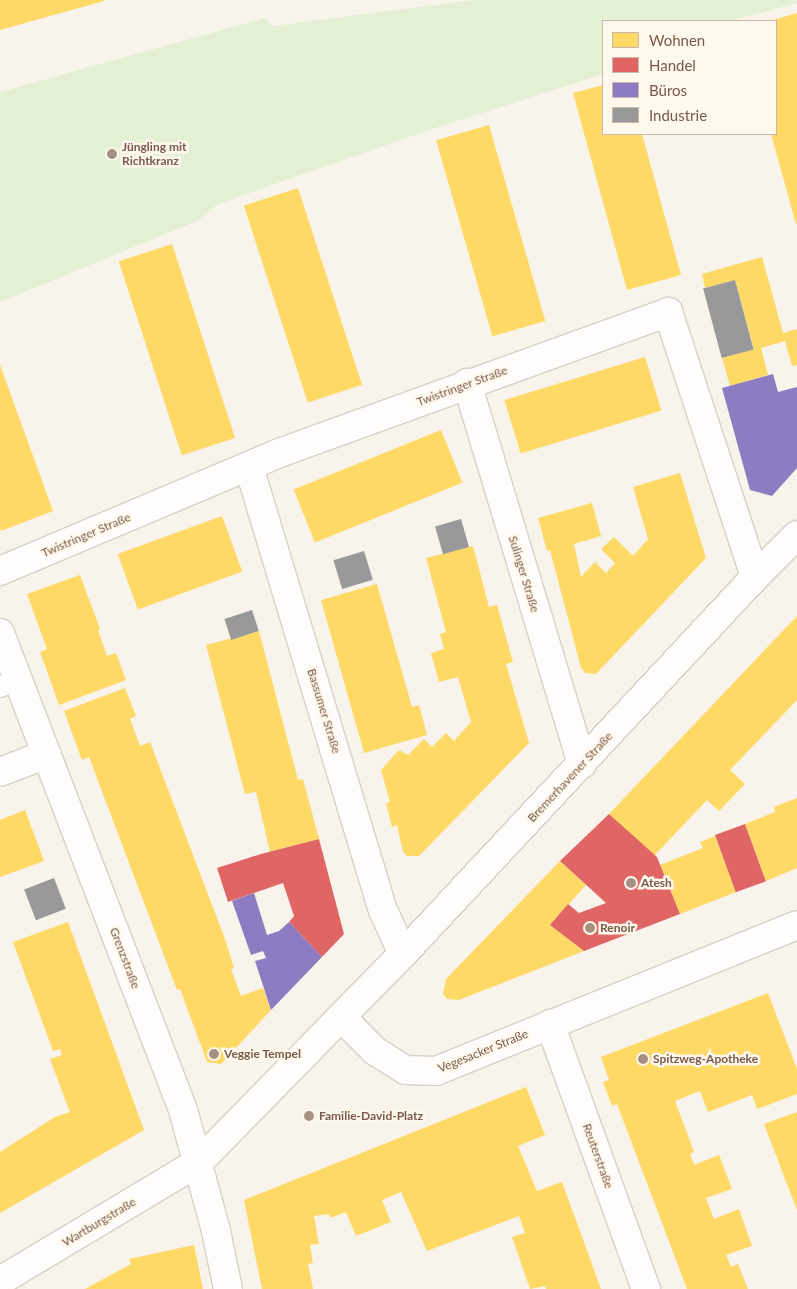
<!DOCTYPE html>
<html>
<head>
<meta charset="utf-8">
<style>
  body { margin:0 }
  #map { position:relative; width:797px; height:1289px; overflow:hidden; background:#f8f3eb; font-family:Lato,sans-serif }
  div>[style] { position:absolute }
  .green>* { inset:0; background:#e4f0d4 }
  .homes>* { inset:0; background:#ffd966; transform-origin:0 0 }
  .shops>* { inset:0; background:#e06666; transform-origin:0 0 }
  .offices>* { inset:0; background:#8e7cc3 }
  .industry>* { inset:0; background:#999; transform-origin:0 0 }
  .roads { filter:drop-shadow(1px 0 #d7d0c9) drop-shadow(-1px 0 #d7d0c9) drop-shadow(0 1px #d7d0c9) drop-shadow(0 -1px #d7d0c9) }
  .lane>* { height:20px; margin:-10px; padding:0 10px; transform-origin:10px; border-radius:10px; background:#fefdfc }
  .street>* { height:28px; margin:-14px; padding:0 14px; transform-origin:14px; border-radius:14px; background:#fefdfc }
  .dots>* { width:14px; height:14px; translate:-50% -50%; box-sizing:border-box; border:2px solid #fff8ec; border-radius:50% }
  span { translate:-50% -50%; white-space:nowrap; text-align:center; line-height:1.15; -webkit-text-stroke:5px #fff8ec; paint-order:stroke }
  .poi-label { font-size:12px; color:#795a48; font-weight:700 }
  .left { translate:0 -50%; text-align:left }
  .street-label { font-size:12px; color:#795a48 }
  .legend { position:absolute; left:602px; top:20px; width:175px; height:115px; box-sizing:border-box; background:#fff8ec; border:1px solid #c9b9aa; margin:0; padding:6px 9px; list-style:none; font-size:15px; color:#795a48 }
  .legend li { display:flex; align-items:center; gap:10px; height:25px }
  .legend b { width:25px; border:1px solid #c9b9aa }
</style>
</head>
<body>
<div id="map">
  <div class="green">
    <div style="clip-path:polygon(474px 0,797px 0,797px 3px,730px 21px,603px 21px,603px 74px,426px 131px,218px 204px,197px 221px,0 302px,0 92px,265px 18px,273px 26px)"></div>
  </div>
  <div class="homes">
    <div style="clip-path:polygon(0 0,104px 0,104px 1px,0 30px)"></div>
    <div style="clip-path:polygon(797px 13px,797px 224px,796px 224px,771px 134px,776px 134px,776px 21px,770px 21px)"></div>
    <div style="clip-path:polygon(603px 85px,603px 134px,642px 134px,681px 275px,627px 290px,573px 93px)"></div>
    <div style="left:489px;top:125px;width:204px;height:55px;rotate:74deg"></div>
    <div style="left:298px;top:188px;width:207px;height:57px;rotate:72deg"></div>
    <div style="left:172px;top:244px;width:204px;height:56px;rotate:72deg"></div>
    <div style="clip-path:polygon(762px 257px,783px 333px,797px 329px,797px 365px,792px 366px,785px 341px,761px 348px,768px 375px,730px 386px,722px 358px,754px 349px,735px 280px,705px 288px,702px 274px)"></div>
    <div style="left:645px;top:357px;width:56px;height:147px;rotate:73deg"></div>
    <div style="clip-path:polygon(0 365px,53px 511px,1px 531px,0 527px)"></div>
    <div style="left:441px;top:430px;width:57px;height:159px;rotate:68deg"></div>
    <div style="clip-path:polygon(680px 473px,706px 558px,596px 674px,585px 673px,581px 668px,550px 550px,547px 551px,538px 518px,592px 503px,601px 536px,574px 544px,581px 577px,595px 562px,606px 573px,615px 563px,601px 549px,614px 537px,633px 556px,648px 539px,633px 487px)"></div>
    <div style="left:222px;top:516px;width:59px;height:111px;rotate:70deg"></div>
    <div style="clip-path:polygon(473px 546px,489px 607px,497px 605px,513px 662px,506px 664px,529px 743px,419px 856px,407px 856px,403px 852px,397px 825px,392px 827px,386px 803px,390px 802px,381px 770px,399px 750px,408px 755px,424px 739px,432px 747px,446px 733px,454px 741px,471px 722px,458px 677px,439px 682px,431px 653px,444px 649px,440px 634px,446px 632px,426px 558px)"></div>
    <div style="clip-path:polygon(80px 575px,100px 629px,98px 630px,107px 656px,116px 653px,126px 680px,59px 705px,40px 652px,47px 649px,27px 594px)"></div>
    <div style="clip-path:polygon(377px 584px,412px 707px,419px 705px,427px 735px,364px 753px,321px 600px)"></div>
    <div style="clip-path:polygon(797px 616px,797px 700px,730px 770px,745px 784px,719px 811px,707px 800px,654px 856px,609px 814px)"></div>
    <div style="clip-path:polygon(259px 631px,298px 780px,303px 779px,319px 839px,270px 852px,256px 792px,245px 794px,206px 645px)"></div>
    <div style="clip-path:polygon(125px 688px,136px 716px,130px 719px,140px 746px,150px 742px,225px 939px,234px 968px,231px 969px,241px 996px,263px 988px,271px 1010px,221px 1064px,207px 1062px,180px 989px,177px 990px,89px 757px,82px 760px,64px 711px)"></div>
    <div style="clip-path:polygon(797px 798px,797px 868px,766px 881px,745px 824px,775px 812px,774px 807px)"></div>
    <div style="clip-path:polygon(25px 810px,44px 861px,0 877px,0 820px)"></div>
    <div style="clip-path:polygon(715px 836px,736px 892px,680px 914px,660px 865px,703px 848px,700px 842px)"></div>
    <div style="clip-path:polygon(560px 861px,586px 885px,550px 925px,584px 951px,459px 1000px,447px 999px,443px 994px,446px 979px)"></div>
    <div style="clip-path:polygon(68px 922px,144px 1130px,0 1213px,0 1152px,55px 1117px,70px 1112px,50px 1059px,62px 1055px,60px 1049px,53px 1051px,13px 942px)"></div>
    <div style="clip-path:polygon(768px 993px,797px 1069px,797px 1094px,757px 1109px,752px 1095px,708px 1112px,700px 1091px,675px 1101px,694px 1152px,690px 1154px,694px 1165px,719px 1155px,732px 1189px,706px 1198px,714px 1219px,739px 1209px,752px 1246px,726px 1255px,731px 1267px,738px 1264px,748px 1289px,687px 1289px,617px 1104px,612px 1106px,603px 1082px,609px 1080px,601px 1057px)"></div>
    <div style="clip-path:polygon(526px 1087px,545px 1135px,518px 1146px,537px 1191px,562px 1182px,601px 1289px,546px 1289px,545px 1286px,530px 1289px,512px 1237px,525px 1233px,519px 1216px,427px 1251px,401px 1192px,382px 1200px,391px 1222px,356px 1236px,346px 1212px,330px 1218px,329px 1214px,314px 1216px,319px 1244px,310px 1245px,313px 1263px,308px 1264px,313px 1289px,262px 1289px,244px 1200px)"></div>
    <div style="clip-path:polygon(797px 1112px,797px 1210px,764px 1124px)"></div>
    <div style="clip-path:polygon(194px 1245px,203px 1289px,85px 1289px,131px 1264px,129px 1259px)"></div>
  </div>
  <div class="shops">
    <div style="clip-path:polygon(609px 814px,657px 857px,680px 914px,584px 951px,550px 925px,568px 904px,579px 913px,606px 903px,560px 861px)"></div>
    <div style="left:745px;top:824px;width:61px;height:32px;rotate:70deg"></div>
    <div style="clip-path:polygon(319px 839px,344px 934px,322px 957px,289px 922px,294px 916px,283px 883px,228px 902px,217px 868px,261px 854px)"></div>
  </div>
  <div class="offices">
    <div style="clip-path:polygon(773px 374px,778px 392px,797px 387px,797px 468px,772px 496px,750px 490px,722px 388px)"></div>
    <div style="clip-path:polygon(254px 893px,267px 935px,279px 931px,289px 922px,322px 957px,271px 1010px,255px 961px,266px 958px,263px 951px,251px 955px,232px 901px)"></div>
  </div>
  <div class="industry">
    <div style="left:735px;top:280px;width:72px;height:33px;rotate:75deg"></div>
    <div style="left:461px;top:519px;width:29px;height:27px;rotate:74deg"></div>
    <div style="left:364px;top:551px;width:30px;height:32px;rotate:73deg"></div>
    <div style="left:252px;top:610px;width:22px;height:29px;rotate:72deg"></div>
    <div style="left:54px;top:878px;width:33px;height:32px;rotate:69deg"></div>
  </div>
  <div class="roads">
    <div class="lane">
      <div style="left:0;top:687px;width:20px;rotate:-24deg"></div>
    </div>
    <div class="street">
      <div style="left:467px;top:383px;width:398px;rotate:73.2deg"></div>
      <div style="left:249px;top:467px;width:463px;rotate:73.2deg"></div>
      <div style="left:383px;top:910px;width:48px;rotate:65.6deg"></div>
      <div style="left:0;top:571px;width:306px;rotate:-22.9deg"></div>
      <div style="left:282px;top:452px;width:411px;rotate:-19.9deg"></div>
      <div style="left:668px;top:312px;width:279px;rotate:71.8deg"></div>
      <div style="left:0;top:633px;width:511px;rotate:69.01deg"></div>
      <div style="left:183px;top:1110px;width:125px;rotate:74.7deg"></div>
      <div style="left:216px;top:1231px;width:59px;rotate:78.3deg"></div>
      <div style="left:0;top:772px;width:50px;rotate:-21deg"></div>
      <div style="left:341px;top:1017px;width:48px;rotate:45deg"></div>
      <div style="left:375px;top:1051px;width:36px;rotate:32deg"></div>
      <div style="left:405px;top:1070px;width:31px;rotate:2deg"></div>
      <div style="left:436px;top:1071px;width:389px;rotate:-22deg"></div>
      <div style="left:550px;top:1024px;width:282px;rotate:70.1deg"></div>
      <div style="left:0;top:1281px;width:232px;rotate:-30.9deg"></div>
      <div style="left:199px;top:1162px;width:291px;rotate:-45.6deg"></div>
      <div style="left:403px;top:954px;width:516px;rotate:-46.96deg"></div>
      <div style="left:755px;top:577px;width:59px;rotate:-45deg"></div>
    </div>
  </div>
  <div class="dots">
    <div style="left:112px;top:154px;background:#a59081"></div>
    <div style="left:631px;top:883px;background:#a59081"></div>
    <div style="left:590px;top:928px;background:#a59081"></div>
    <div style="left:214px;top:1054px;background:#a59081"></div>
    <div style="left:643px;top:1059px;background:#a59081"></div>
    <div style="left:309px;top:1116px;background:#a59081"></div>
  </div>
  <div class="poi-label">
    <span class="left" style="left:122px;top:154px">Jüngling mit<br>Richtkranz</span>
    <span class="left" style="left:641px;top:883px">Atesh</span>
    <span class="left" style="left:600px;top:928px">Renoir</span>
    <span class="left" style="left:224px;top:1054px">Veggie Tempel</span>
    <span class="left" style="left:653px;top:1059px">Spitzweg-Apotheke</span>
    <span class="left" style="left:319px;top:1116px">Familie-David-Platz</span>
  </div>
  <div class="street-label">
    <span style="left:462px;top:386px;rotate:-20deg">Twistringer Straße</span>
    <span style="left:86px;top:535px;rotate:-23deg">Twistringer Straße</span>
    <span style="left:524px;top:574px;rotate:73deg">Sulinger Straße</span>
    <span style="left:324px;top:711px;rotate:73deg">Bassumer Straße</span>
    <span style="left:570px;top:777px;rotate:-47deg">Bremerhavener Straße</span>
    <span style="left:125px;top:958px;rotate:69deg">Grenzstraße</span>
    <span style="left:483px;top:1051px;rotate:-22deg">Vegesacker Straße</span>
    <span style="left:598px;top:1156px;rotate:70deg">Reuterstraße</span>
    <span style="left:99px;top:1222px;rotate:-31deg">Wartburgstraße</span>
  </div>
  <ul class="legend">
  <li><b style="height:14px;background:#ffd966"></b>Wohnen</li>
  <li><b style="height:14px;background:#e06666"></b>Handel</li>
  <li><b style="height:14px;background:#8e7cc3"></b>Büros</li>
  <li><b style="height:14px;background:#999"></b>Industrie</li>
  </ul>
</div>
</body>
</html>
